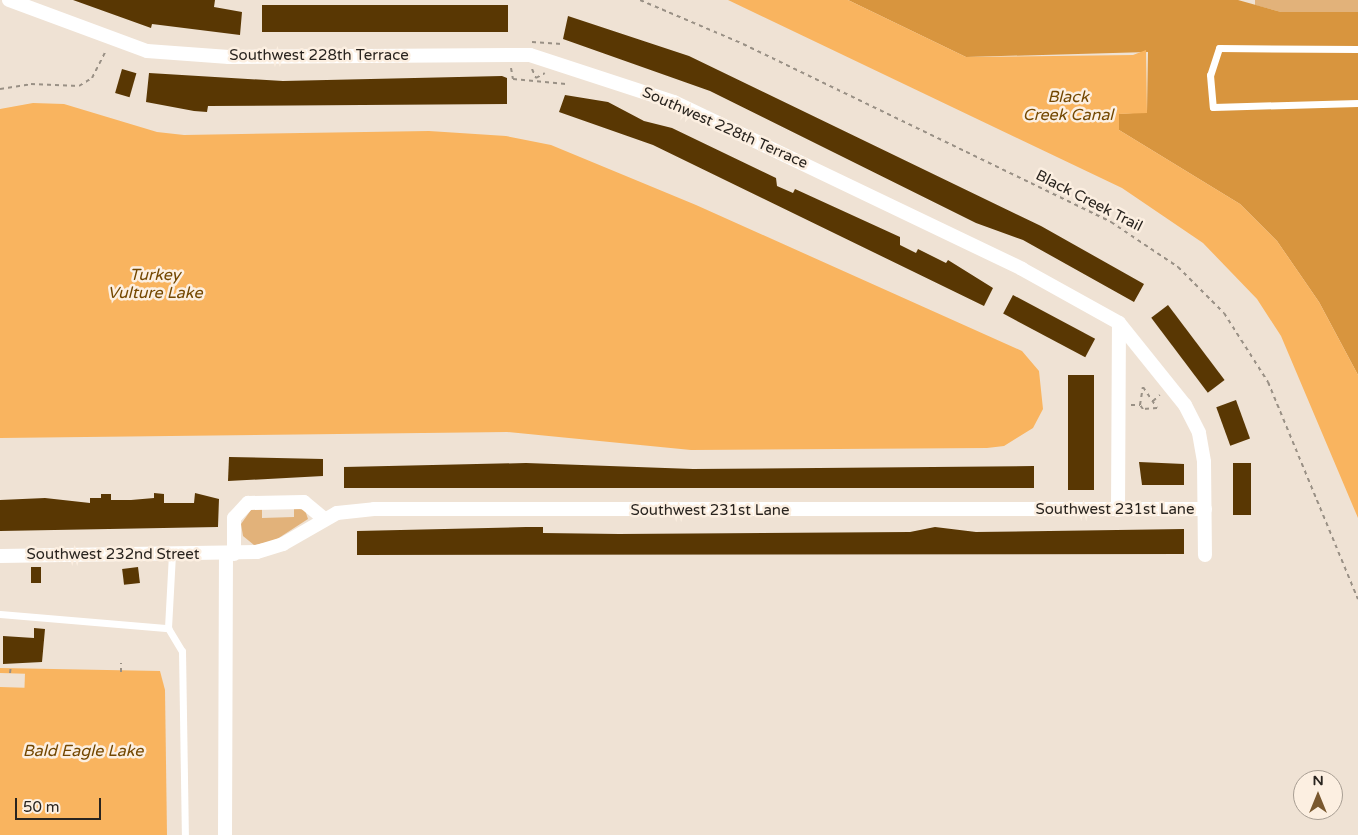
<!DOCTYPE html>
<html>
<head>
<meta charset="utf-8">
<style>
  body { margin:0 }
  #map { position:relative; width:1358px; height:835px; overflow:hidden; background:#efe2d4; font-family:"Varela Round",sans-serif }
  div>[style] { position:absolute }
  .green>* { inset:0; background:#e2b27a }
  .forest>* { inset:0; background:#d8953e }
  .water>* { inset:0; background:#f9b45f }
  .pier>* { inset:0; background:#efe2d4; transform-origin:0 0 }
  .building>* { inset:0; background:#593703; transform-origin:0 0 }
  .path>* { height:2px; margin-top:-1px; transform-origin:0; background:repeating-linear-gradient(90deg,#999085 0 4px,transparent 0 8px) }
  .service>* { height:7px; margin:-3.5px; padding:0 3.5px; transform-origin:3.5px; border-radius:3.5px; background:#fff }
  .minor>* { height:14px; margin:-7px; padding:0 7px; transform-origin:7px; border-radius:7px; background:#fff }
  span { translate:-50% -50%; white-space:nowrap; text-align:center; line-height:1.15; -webkit-text-stroke:5px #fcefe1; paint-order:stroke }
  .street-label { font-size:15px; color:#29241f }
  .water-label { font-size:16px; color:#734700; font-style:italic }
  .north { position:absolute; left:1293px; top:770px; width:50px; height:50px; box-sizing:border-box; background:#fcefe1; border:1px solid #a89e93; border-radius:50%; rotate:0deg; font-size:14px; font-weight:700; line-height:20px; text-align:center; color:#29241f }
  .north::after { content:''; display:block; margin:auto; width:18px; height:22px; background:#79582f; clip-path:polygon(50% 0,100% 100%,50% 72%,0 100%) }
  .scale { position:absolute; left:15px; top:798px; width:86px; height:22px; box-sizing:border-box; border:2px solid #29241f; border-top:0; padding-left:6px; font-size:15px; line-height:18px; white-space:nowrap; color:#29241f; -webkit-text-stroke:4px #fcefe1; paint-order:stroke }
</style>
</head>
<body>
<div id="map">
  <div class="green">
    <div style="clip-path:polygon(1255px 0,1358px 0,1358px 12px,1281px 12px,1255px 5px)"></div>
    <div style="clip-path:polygon(262px 508px,262px 518px,294px 517px,294px 508px,305px 510px,308px 519px,274px 541px,254px 545px,243px 536px,241px 524px,251px 510px)"></div>
  </div>
  <div class="forest">
    <div style="clip-path:polygon(848px 0,1238px 0,1281px 12px,1358px 12px,1358px 375px,1319px 302px,1277px 241px,1240px 204px,1119px 130px,1119px 114px,1147px 112px,1148px 52px,966px 57px)"></div>
  </div>
  <div class="water">
    <div style="clip-path:polygon(728px 0,848px 0,966px 57px,1133px 55px,1146px 50px,1147px 113px,1119px 114px,1119px 130px,1240px 204px,1277px 241px,1319px 302px,1358px 375px,1358px 518px,1281px 336px,1257px 299px,1203px 243px,1122px 188px)"></div>
    <div style="clip-path:polygon(33px 103px,64px 104px,157px 132px,184px 135px,429px 131px,506px 136px,551px 145px,696px 205px,1022px 351px,1039px 371px,1043px 409px,1033px 428px,1004px 446px,987px 448px,691px 450px,507px 432px,0 438px,0 109px)"></div>
    <div style="clip-path:polygon(0 668px,160px 671px,165px 690px,167px 835px,0 835px)"></div>
  </div>
  <div class="pier">
    <div style="left:0;top:673px;width:25px;height:14px;rotate:2deg"></div>
  </div>
  <div class="building">
    <div style="clip-path:polygon(73px 0,215px 0,214px 7px,242px 12px,240px 35px,152px 24px,151px 28px)"></div>
    <div style="left:508px;top:5px;width:27px;height:246px;rotate:90deg"></div>
    <div style="clip-path:polygon(568px 16px,689px 56px,1041px 226px,1144px 284px,1134px 302px,1023px 240px,976px 223px,710px 91px,563px 39px)"></div>
    <div style="left:122px;top:69px;width:15px;height:25px;rotate:16deg"></div>
    <div style="clip-path:polygon(149px 73px,283px 81px,502px 76px,507px 78px,507px 104px,208px 106px,207px 112px,194px 111px,146px 102px)"></div>
    <div style="clip-path:polygon(565px 95px,608px 102px,644px 121px,672px 128px,776px 178px,777px 186px,793px 193px,795px 189px,900px 237px,900px 245px,916px 253px,918px 249px,946px 263px,948px 260px,993px 288px,984px 306px,653px 145px,559px 112px)"></div>
    <div style="left:1013px;top:295px;width:93px;height:21px;rotate:28deg"></div>
    <div style="left:1168px;top:305px;width:94px;height:21px;rotate:53deg"></div>
    <div style="left:1094px;top:375px;width:115px;height:26px;rotate:90deg"></div>
    <div style="left:1236px;top:400px;width:41px;height:21px;rotate:70deg"></div>
    <div style="clip-path:polygon(229px 457px,323px 459px,323px 476px,228px 481px)"></div>
    <div style="clip-path:polygon(1139px 462px,1184px 464px,1184px 485px,1142px 485px)"></div>
    <div style="clip-path:polygon(526px 463px,693px 469px,1034px 466px,1034px 488px,344px 488px,344px 467px)"></div>
    <div style="left:1233px;top:463px;width:18px;height:52px"></div>
    <div style="clip-path:polygon(154px 493px,164px 494px,164px 503px,194px 503px,195px 493px,219px 499px,218px 527px,0 531px,0 500px,45px 498px,90px 503px,90px 498px,101px 498px,101px 494px,111px 494px,111px 500px,131px 500px,154px 498px)"></div>
    <div style="clip-path:polygon(526px 527px,543px 527px,543px 533px,619px 534px,910px 532px,935px 527px,976px 532px,1184px 529px,1184px 554px,357px 555px,357px 531px)"></div>
    <div style="left:31px;top:567px;width:10px;height:16px"></div>
    <div style="left:138px;top:567px;width:16px;height:16px;rotate:83deg"></div>
    <div style="clip-path:polygon(34px 628px,45px 629px,42px 662px,3px 664px,3px 636px,34px 638px)"></div>
  </div>
  <div class="path">
    <div style="left:640px;top:0;width:112px;rotate:23.1deg"></div>
    <div style="left:743px;top:44px;width:409px;rotate:25.8deg"></div>
    <div style="left:1111px;top:222px;width:81px;rotate:33.9deg"></div>
    <div style="left:1178px;top:267px;width:65px;rotate:45deg"></div>
    <div style="left:1224px;top:313px;width:82px;rotate:57.5deg"></div>
    <div style="left:1268px;top:382px;width:235px;rotate:67.5deg"></div>
    <div style="left:532px;top:42px;width:30px;rotate:4deg"></div>
    <div style="left:511px;top:68px;width:11px;rotate:80deg"></div>
    <div style="left:513px;top:79px;width:53px;rotate:5.4deg"></div>
    <div style="left:532px;top:69px;width:10px;rotate:66deg"></div>
    <div style="left:536px;top:78px;width:10px;rotate:-29deg"></div>
    <div style="left:0;top:89px;width:31px;rotate:-9deg"></div>
    <div style="left:31px;top:84px;width:48px;rotate:2.4deg"></div>
    <div style="left:79px;top:86px;width:15px;rotate:-32deg"></div>
    <div style="left:92px;top:78px;width:31px;rotate:-63deg"></div>
    <div style="left:1153px;top:401px;width:9px;rotate:-41deg"></div>
    <div style="left:1131px;top:405px;width:9px"></div>
    <div style="left:1140px;top:405px;width:18px;rotate:-81deg"></div>
    <div style="left:1143px;top:387px;width:25px;rotate:56deg"></div>
    <div style="left:1157px;top:408px;width:14px;rotate:176deg"></div>
    <div style="left:1143px;top:409px;width:5px;rotate:-127deg"></div>
    <div style="left:121px;top:672px;width:9px;rotate:-90deg"></div>
    <div style="left:10px;top:673px;width:8px;rotate:-83deg"></div>
  </div>
  <div class="service">
    <div style="left:1358px;top:49px;width:139px;rotate:-179.6deg"></div>
    <div style="left:1219px;top:48px;width:28px;rotate:108deg"></div>
    <div style="left:1210px;top:75px;width:32px;rotate:85deg"></div>
    <div style="left:1213px;top:107px;width:145px;rotate:-1.6deg"></div>
    <div style="left:172px;top:554px;width:74px;rotate:93.1deg"></div>
    <div style="left:168px;top:628px;width:27px;rotate:59deg"></div>
    <div style="left:182px;top:651px;width:184px;rotate:89.1deg"></div>
    <div style="left:0;top:614px;width:169px;rotate:4.8deg"></div>
  </div>
  <div class="minor">
    <div style="left:9px;top:0;width:147px;rotate:20.3deg"></div>
    <div style="left:147px;top:51px;width:82px;rotate:4.2deg"></div>
    <div style="left:229px;top:57px;width:301px;rotate:-0.4deg"></div>
    <div style="left:530px;top:55px;width:151px;rotate:18.1deg"></div>
    <div style="left:674px;top:102px;width:386px;rotate:25.6deg"></div>
    <div style="left:1022px;top:269px;width:111px;rotate:29.1deg"></div>
    <div style="left:1119px;top:323px;width:105px;rotate:51.2deg"></div>
    <div style="left:1185px;top:405px;width:31px;rotate:63deg"></div>
    <div style="left:1199px;top:433px;width:29px;rotate:80deg"></div>
    <div style="left:1204px;top:462px;width:93px;rotate:89.4deg"></div>
    <div style="left:1118px;top:510px;width:187px;rotate:-89.7deg"></div>
    <div style="left:234px;top:554px;width:36px;rotate:-90deg"></div>
    <div style="left:234px;top:518px;width:21px;rotate:-47deg"></div>
    <div style="left:248px;top:503px;width:56px;rotate:-1deg"></div>
    <div style="left:304px;top:502px;width:26px;rotate:40deg"></div>
    <div style="left:0;top:556px;width:257px;rotate:-0.9deg"></div>
    <div style="left:257px;top:552px;width:27px;rotate:-17deg"></div>
    <div style="left:283px;top:544px;width:62px;rotate:-29.9deg"></div>
    <div style="left:337px;top:513px;width:37px;rotate:-6deg"></div>
    <div style="left:374px;top:509px;width:831px"></div>
    <div style="left:225px;top:835px;width:281px;rotate:-89.8deg"></div>
  </div>
  <div class="street-label">
    <span style="left:319px;top:56px">Southwest 228th Terrace</span>
    <span style="left:725px;top:128px;rotate:24deg">Southwest 228th Terrace</span>
    <span style="left:1089px;top:201px;rotate:27deg">Black Creek Trail</span>
    <span style="left:1115px;top:510px">Southwest 231st Lane</span>
    <span style="left:710px;top:511px">Southwest 231st Lane</span>
    <span style="left:113px;top:555px">Southwest 232nd Street</span>
  </div>
  <div class="water-label">
    <span style="left:1068px;top:106px">Black<br>Creek Canal</span>
    <span style="left:155px;top:284px">Turkey<br>Vulture Lake</span>
    <span style="left:83px;top:751px">Bald Eagle Lake</span>
  </div>
  <div class="north">N</div>
  <div class="scale">50 m</div>
</div>
</body>
</html>
